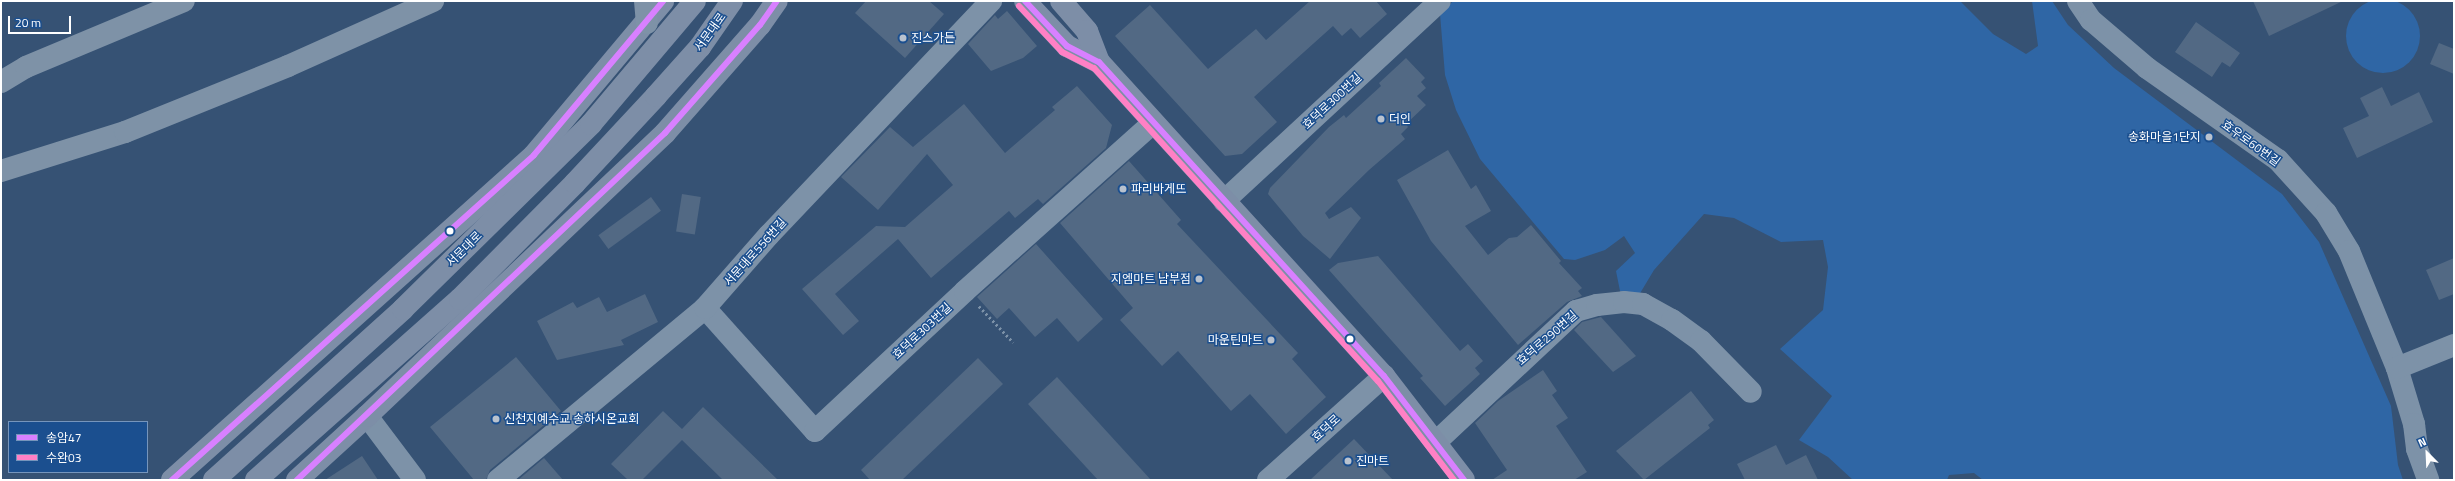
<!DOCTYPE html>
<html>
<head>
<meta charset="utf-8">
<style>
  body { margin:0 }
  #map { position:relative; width:2455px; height:481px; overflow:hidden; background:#365274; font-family:"Titillium Web","Noto Sans KR",sans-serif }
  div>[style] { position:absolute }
  .green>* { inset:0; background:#2f66a5 }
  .round { border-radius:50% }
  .building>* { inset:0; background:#526984; transform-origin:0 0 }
  .path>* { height:2.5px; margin-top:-1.25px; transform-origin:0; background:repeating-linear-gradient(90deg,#7d92a8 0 2px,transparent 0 5px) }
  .minor>* { height:22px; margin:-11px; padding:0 11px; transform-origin:11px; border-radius:11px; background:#7d92a8 }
  .major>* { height:22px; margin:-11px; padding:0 11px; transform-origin:11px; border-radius:11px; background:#7d8ea7 }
  .highway>* { height:22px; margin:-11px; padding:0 11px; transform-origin:11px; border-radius:11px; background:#7e92a7 }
  .bus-1>* { height:6px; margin:-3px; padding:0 3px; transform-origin:3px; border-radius:3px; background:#d880ff }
  .bus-2>* { height:6px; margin:-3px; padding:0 3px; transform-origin:3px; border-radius:3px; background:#ff80c5 }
  .dots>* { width:11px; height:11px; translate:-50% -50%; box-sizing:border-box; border:2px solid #1b4f8f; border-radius:50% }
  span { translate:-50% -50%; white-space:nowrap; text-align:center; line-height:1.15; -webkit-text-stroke:3px #1b4f8f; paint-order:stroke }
  .street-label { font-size:12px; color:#fff }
  .poi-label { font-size:12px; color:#fff }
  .left { translate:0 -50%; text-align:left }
  .right { translate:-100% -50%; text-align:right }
  .frame { position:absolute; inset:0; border:2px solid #fff; pointer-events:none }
  .legend { position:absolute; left:8px; top:421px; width:140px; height:52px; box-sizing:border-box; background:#1b4f8f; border:1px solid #7695bc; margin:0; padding:5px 7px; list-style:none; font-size:12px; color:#fff }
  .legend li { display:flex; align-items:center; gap:8px; height:20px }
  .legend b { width:20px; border:1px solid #7695bc }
  .north { position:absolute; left:2407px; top:433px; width:40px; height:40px; -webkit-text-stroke:3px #1b4f8f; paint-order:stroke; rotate:336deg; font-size:11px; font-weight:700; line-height:16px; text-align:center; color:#fff }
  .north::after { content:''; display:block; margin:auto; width:14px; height:18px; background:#fff; clip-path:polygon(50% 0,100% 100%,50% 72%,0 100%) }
  .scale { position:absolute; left:8px; top:16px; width:63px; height:18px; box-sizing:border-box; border:2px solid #fff; border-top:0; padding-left:5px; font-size:12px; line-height:14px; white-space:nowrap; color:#fff; -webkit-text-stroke:3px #1b4f8f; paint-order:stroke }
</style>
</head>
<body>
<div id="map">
  <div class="green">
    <div class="round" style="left:2346px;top:-1px;width:74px;height:74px"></div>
    <div style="clip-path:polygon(1453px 1px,1960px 1px,1993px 34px,2026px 54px,2038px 46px,2032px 1px,2052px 1px,2068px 25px,2114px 68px,2282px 194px,2319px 242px,2391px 406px,2398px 465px,2403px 480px,1983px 480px,1974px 473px,1949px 475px,1947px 480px,1853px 480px,1828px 457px,1799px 440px,1832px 396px,1780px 349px,1823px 310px,1828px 267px,1823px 240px,1781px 242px,1734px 218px,1704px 214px,1654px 270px,1639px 295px,1620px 291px,1616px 271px,1635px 253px,1624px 236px,1605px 250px,1575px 260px,1564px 259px,1480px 159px,1456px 110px,1445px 75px,1440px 14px)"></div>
  </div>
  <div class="building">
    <div style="clip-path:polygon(866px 1px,929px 1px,944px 14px,905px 58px,855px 13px)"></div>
    <div style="clip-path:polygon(1310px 1px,1376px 1px,1387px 14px,1360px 38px,1351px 28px,1342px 36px,1333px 26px,1254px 97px,1277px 122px,1242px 154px,1225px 156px,1115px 36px,1150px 5px,1208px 69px,1256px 29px,1266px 40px)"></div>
    <div style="clip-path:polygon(2253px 1px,2343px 1px,2269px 36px)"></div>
    <div style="clip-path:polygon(1007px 11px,1037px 46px,1023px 58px,991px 71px,968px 44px,995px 15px,998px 19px)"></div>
    <div style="clip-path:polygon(2196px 22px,2240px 53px,2230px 67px,2222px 62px,2212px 77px,2175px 52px)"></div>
    <div style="clip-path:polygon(2439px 43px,2454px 49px,2454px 74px,2430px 64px)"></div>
    <div style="clip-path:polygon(1406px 58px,1425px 78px,1421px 82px,1426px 88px,1417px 96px,1426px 105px,1406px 124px,1408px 127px,1401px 134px,1405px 139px,1369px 170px,1325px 213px,1329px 219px,1351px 207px,1361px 218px,1330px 259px,1303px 236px,1268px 194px,1270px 188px,1329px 127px,1344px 115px,1346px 118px,1381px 86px,1379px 83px)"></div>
    <div style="clip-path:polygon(1077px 86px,1112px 125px,1106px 148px,1043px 204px,1038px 199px,1015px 218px,1009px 211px,931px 278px,898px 239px,835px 294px,859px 321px,843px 335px,802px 289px,876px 226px,905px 227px,953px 185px,927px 154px,878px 210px,841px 177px,890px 127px,913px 147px,964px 104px,1005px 153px,1055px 110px,1052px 107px)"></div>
    <div style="clip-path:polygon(2382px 87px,2391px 106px,2419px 92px,2433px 122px,2357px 158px,2343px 128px,2369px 116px,2360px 98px)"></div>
    <div style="clip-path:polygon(1448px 150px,1471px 189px,1476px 185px,1491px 211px,1465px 226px,1488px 255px,1509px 238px,1517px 237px,1531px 225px,1561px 261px,1559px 263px,1582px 288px,1578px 291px,1582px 296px,1567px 302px,1518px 345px,1431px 241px,1397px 180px)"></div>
    <div style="clip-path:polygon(1129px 161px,1181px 220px,1177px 224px,1298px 353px,1292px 359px,1326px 397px,1286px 434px,1250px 394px,1231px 411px,1178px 351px,1162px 366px,1120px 320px,1133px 308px,1060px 223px)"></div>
    <div style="left:682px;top:194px;width:19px;height:38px;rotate:9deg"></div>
    <div style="left:651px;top:197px;width:17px;height:65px;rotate:54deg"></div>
    <div style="clip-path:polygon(1036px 244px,1103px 319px,1078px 342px,1057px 318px,1035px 337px,1009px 308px,997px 319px,977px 297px)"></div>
    <div style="clip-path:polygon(1378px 256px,1460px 351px,1468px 344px,1483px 361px,1475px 368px,1480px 374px,1445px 406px,1420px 378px,1423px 376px,1329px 270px,1338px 263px)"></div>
    <div style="clip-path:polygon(2454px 258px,2454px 294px,2439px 300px,2426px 270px)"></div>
    <div style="clip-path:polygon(645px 294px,658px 322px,621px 340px,624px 345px,557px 360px,537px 321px,573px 302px,577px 308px,599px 297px,607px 312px)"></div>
    <div style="clip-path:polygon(1601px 317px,1636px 356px,1613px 372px,1574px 330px,1582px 322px)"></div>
    <div style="clip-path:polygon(516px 357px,561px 411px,490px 470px,486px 480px,474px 480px,430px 427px)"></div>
    <div style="clip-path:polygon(978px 358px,1003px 384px,902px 480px,870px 480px,861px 470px)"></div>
    <div style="clip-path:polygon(1543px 370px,1557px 391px,1552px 395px,1568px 418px,1556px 426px,1587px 472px,1574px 480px,1492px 480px,1507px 470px,1475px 423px,1498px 401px)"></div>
    <div style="clip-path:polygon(1057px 377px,1151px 480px,1098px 480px,1028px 404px)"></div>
    <div style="clip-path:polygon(1691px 391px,1714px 420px,1708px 425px,1710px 428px,1644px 480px,1616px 451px)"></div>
    <div style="clip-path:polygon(703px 407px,778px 480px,723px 480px,682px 440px,642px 480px,628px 480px,611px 464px,663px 411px,682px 429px)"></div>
    <div style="clip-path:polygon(1354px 439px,1393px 480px,1310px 480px)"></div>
    <div style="clip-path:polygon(1776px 445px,1786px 465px,1806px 455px,1818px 480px,1745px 480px,1737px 464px)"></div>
    <div style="clip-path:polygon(362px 456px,378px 480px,325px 480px)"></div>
    <div style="clip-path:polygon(544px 458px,563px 480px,518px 480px)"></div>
  </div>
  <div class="path">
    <div style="left:979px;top:306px;width:50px;rotate:46.6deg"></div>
  </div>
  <div class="minor">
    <div style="left:2078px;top:1px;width:23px;rotate:56deg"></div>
    <div style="left:2091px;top:20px;width:74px;rotate:40.6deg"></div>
    <div style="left:2147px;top:68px;width:160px;rotate:35.1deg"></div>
    <div style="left:2278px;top:160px;width:72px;rotate:47.8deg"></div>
    <div style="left:2326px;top:213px;width:44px;rotate:58.8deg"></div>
    <div style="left:2349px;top:251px;width:126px;rotate:67.7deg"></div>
    <div style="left:2397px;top:368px;width:59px;rotate:73.1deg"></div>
    <div style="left:2414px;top:424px;width:25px;rotate:83deg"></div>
    <div style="left:2417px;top:449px;width:33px;rotate:70deg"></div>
    <div style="left:1224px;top:201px;width:294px;rotate:-42.8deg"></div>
    <div style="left:705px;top:308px;width:165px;rotate:48.2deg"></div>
    <div style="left:815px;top:431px;width:205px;rotate:-43deg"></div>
    <div style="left:965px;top:291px;width:252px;rotate:-41.8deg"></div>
    <div style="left:2397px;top:368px;width:61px;rotate:-22deg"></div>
    <div style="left:367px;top:416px;width:80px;rotate:53.1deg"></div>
    <div style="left:1436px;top:442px;width:192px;rotate:-43.1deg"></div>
    <div style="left:1576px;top:311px;width:22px;rotate:-16deg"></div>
    <div style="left:1597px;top:305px;width:27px;rotate:-6deg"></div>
    <div style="left:1624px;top:302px;width:19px;rotate:6deg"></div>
    <div style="left:1643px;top:304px;width:33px;rotate:29deg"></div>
    <div style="left:1672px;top:320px;width:36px;rotate:36deg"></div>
    <div style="left:1701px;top:341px;width:71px;rotate:45.6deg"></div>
    <div style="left:498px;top:480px;width:269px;rotate:-39.7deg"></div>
    <div style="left:705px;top:308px;width:97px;rotate:-48.8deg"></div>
    <div style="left:769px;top:235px;width:323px;rotate:-46.5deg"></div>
    <div style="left:1268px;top:480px;width:156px;rotate:-41.9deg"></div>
  </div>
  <div class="major">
    <div style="left:1025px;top:1px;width:62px;rotate:47deg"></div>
    <div style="left:1067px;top:46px;width:36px;rotate:27deg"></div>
    <div style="left:1061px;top:1px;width:40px;rotate:49deg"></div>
    <div style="left:1087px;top:31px;width:33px;rotate:69deg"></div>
    <div style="left:1099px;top:62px;width:424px;rotate:47.8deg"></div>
    <div style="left:1384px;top:376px;width:131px;rotate:52.4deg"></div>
    <div style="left:172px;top:480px;width:486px;rotate:-41.9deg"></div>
    <div style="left:534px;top:155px;width:201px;rotate:-50deg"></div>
    <div style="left:214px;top:480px;width:255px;rotate:-42.1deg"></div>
    <div style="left:403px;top:309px;width:264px;rotate:-44.5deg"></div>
    <div style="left:591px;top:124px;width:161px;rotate:-49.8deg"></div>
    <div style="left:256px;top:480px;width:273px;rotate:-41.6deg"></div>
    <div style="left:460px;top:299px;width:163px;rotate:-45.2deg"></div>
    <div style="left:575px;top:183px;width:119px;rotate:-47deg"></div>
    <div style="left:656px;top:96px;width:66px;rotate:-48.1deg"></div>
    <div style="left:700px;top:47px;width:56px;rotate:-55.2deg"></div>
    <div style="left:297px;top:480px;width:95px;rotate:-42.4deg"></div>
    <div style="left:367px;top:416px;width:411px;rotate:-43.5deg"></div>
    <div style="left:665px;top:133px;width:144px;rotate:-48.7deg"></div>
    <div style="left:760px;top:25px;width:29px;rotate:-55deg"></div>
  </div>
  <div class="highway">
    <div style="left:645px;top:1px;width:22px;rotate:85deg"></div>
    <div style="left:1px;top:82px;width:29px;rotate:-31deg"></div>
    <div style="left:26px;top:67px;width:171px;rotate:-22.7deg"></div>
    <div style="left:1px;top:171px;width:130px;rotate:-17.5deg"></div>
    <div style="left:125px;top:132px;width:176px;rotate:-22deg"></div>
    <div style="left:288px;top:66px;width:159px;rotate:-24.1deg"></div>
  </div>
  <div class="bus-1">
    <div style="left:1025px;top:1px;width:62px;rotate:47deg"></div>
    <div style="left:1067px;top:46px;width:36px;rotate:27deg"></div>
    <div style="left:1099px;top:62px;width:424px;rotate:47.8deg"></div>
    <div style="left:1384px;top:376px;width:131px;rotate:52.4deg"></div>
    <div style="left:172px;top:480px;width:486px;rotate:-41.9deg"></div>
    <div style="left:534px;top:155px;width:201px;rotate:-50deg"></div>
    <div style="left:297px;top:480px;width:506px;rotate:-43.32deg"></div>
    <div style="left:665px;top:133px;width:144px;rotate:-48.7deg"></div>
    <div style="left:760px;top:25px;width:29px;rotate:-55deg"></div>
  </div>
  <div class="bus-2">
    <div style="left:1019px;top:6px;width:63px;rotate:46.9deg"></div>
    <div style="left:1062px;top:52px;width:36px;rotate:27deg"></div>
    <div style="left:1094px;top:68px;width:423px;rotate:47.8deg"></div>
    <div style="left:1378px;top:381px;width:125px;rotate:52.5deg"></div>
  </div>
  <div class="dots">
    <div style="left:903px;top:38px;background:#b9c2ce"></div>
    <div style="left:1381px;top:119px;background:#b9c2ce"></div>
    <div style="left:2209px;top:137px;background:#b9c2ce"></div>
    <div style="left:1123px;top:189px;background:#b9c2ce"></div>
    <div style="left:450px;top:231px;background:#fff"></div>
    <div style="left:1199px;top:279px;background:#b9c2ce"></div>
    <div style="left:1350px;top:339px;background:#fff"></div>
    <div style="left:1271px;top:340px;background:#b9c2ce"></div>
    <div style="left:496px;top:419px;background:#b9c2ce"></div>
    <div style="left:1348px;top:461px;background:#b9c2ce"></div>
  </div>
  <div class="street-label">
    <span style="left:710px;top:32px;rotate:-54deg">서문대로</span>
    <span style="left:1332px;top:101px;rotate:-43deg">효덕로300번길</span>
    <span style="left:2251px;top:143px;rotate:36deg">효우로60번길</span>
    <span style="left:464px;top:249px;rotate:-45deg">서문대로</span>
    <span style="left:755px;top:252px;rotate:-48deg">서문대로556번길</span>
    <span style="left:922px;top:331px;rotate:-43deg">효덕로303번길</span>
    <span style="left:1547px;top:338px;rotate:-41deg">효덕로290번길</span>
    <span style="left:1326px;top:428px;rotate:-42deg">효덕로</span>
  </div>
  <div class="poi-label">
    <span class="left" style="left:911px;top:38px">진스가든</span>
    <span class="left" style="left:1389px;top:119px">더인</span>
    <span class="right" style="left:2201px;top:137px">송화마을1단지</span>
    <span class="left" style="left:1131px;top:189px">파리바게뜨</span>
    <span class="right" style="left:1191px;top:279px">지엠마트 남부점</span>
    <span class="right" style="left:1263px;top:340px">마운틴마트</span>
    <span class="left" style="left:504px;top:419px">신천지예수교 송하시온교회</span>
    <span class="left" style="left:1356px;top:461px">진마트</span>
  </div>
  <div class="frame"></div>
  <ul class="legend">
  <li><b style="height:5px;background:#d880ff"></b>송암47</li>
  <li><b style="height:5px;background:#ff80c5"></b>수완03</li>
  </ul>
  <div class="north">N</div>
  <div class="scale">20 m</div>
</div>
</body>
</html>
